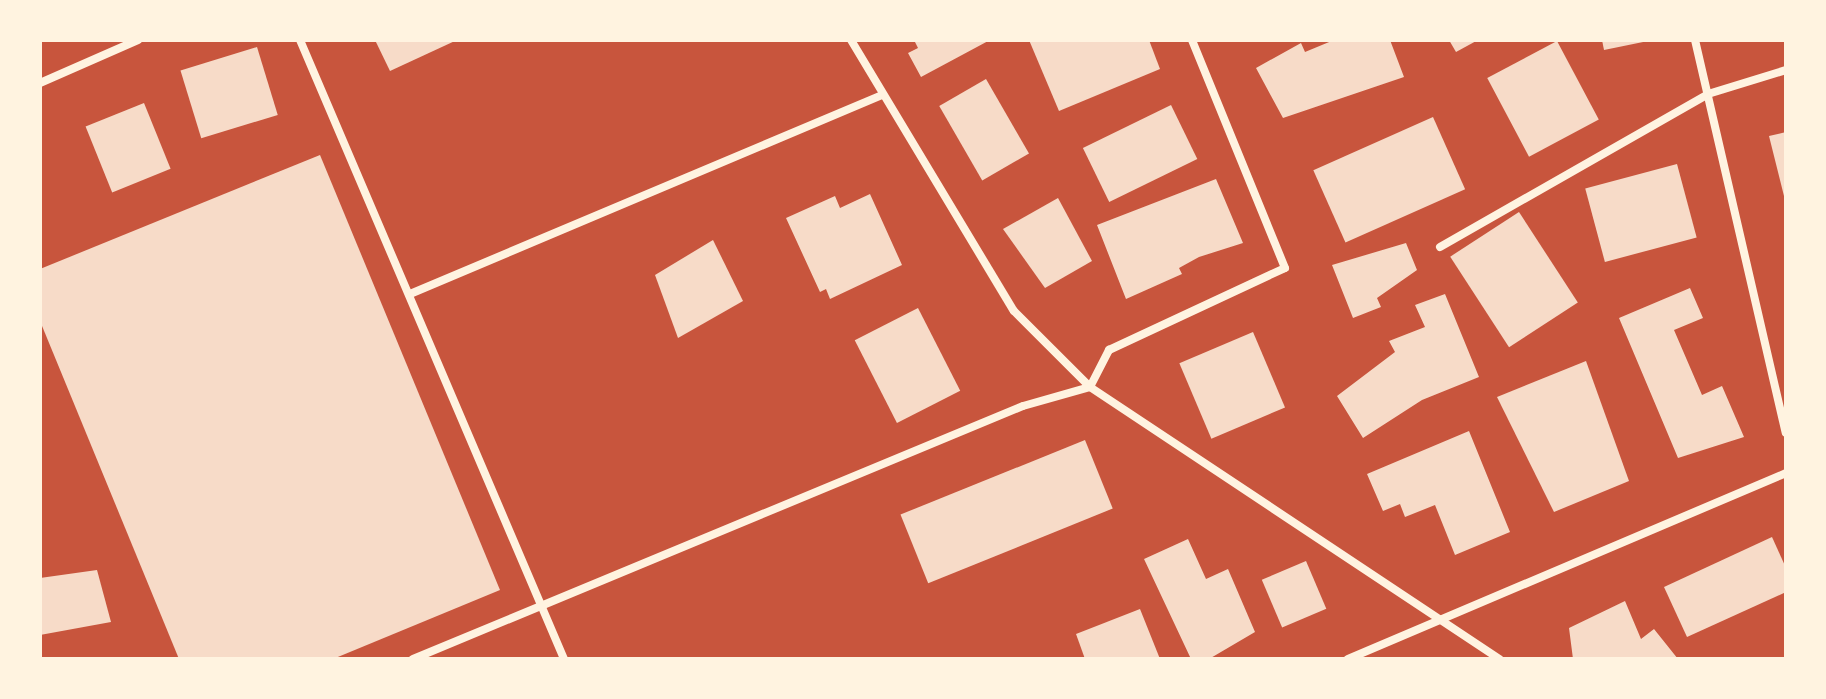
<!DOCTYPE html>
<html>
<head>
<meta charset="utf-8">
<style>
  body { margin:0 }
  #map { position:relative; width:1826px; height:699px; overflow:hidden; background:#c8553d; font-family:Lato,sans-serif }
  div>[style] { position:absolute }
  .building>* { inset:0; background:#f7dbc8; transform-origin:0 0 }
  .minor>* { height:8px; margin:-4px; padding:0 4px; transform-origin:4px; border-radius:4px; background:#fff3e0 }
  span { translate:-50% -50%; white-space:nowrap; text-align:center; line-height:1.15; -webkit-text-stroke:8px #fff3e0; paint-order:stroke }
  .frame { position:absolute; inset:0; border:42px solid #fff3e0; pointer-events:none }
</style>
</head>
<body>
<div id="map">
  <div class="building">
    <div style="clip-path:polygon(375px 40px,457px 40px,390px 71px)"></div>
    <div style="clip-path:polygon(914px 40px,990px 40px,921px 77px,908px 53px,918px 48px)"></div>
    <div style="clip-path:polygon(1029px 40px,1149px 40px,1160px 69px,1059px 111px)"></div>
    <div style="clip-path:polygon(1334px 40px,1390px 40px,1404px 77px,1283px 118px,1256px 68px,1301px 43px,1305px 52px)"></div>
    <div style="clip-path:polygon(1449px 40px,1478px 40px,1456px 52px)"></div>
    <div style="clip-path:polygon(1602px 40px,1648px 40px,1648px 41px,1604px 50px)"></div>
    <div style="left:1557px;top:41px;width:89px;height:79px;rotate:62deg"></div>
    <div style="left:257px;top:47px;width:71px;height:80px;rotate:73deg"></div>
    <div style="left:986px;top:79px;width:86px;height:54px;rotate:60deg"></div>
    <div style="left:144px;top:103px;width:71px;height:63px;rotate:68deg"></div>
    <div style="left:1171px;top:105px;width:60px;height:98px;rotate:64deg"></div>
    <div style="left:1433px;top:117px;width:79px;height:131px;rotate:66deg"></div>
    <div style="clip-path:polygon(1786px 132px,1786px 199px,1785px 200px,1769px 136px)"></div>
    <div style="clip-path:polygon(320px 155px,500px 590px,333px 659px,179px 659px,40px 321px,40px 269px)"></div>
    <div style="left:1677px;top:164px;width:76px;height:95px;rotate:75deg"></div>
    <div style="clip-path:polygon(1216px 179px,1243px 243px,1199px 257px,1179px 268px,1182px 274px,1126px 299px,1097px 225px)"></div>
    <div style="clip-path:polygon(870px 194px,902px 265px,830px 299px,826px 289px,820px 292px,786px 218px,835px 196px,840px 208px)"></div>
    <div style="clip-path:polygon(1058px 198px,1092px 261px,1045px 288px,1003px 229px)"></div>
    <div style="left:1519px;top:212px;width:108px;height:82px;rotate:57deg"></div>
    <div style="clip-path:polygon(713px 240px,743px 301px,678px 338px,655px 275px)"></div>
    <div style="clip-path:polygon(1406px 243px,1417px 270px,1377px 298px,1381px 307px,1353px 318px,1332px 265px)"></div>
    <div style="clip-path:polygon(1690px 288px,1703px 318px,1674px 330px,1702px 395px,1722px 386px,1744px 437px,1678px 458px,1619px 318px)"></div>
    <div style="clip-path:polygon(1445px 294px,1479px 377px,1422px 400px,1363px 438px,1337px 396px,1395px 352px,1389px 341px,1425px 327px,1415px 305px)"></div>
    <div style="left:918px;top:308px;width:93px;height:71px;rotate:63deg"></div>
    <div style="left:1253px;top:332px;width:82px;height:80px;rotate:67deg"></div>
    <div style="clip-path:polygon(1586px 361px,1629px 481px,1554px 512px,1497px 397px)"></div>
    <div style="clip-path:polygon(1469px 431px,1510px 532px,1455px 555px,1435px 505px,1405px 517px,1400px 504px,1383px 511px,1367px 474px)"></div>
    <div style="left:1085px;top:440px;width:74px;height:199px;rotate:68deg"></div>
    <div style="clip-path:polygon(1772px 537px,1786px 568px,1786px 592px,1687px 637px,1664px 587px)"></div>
    <div style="clip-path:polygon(1188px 539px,1206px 579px,1228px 569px,1255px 632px,1209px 659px,1191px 659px,1144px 559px)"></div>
    <div style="left:1306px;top:561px;width:52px;height:48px;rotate:67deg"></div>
    <div style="clip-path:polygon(97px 570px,111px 622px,40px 635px,40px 578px)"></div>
    <div style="clip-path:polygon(1625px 601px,1641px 639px,1654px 629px,1678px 659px,1573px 659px,1569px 628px)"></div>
    <div style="clip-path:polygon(1140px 609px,1160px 659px,1085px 659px,1076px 634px)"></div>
  </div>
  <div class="minor">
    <div style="left:300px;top:40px;width:673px;rotate:66.9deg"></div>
    <div style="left:851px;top:40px;width:316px;rotate:59deg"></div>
    <div style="left:1014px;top:311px;width:107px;rotate:45deg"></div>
    <div style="left:1090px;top:387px;width:492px;rotate:33.6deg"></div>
    <div style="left:1695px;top:40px;width:403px;rotate:77deg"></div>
    <div style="left:40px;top:83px;width:107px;rotate:-23.7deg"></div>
    <div style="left:1440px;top:247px;width:309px;rotate:-29.7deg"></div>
    <div style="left:1708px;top:94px;width:82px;rotate:-17.1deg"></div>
    <div style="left:410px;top:294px;width:512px;rotate:-22.86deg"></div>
    <div style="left:1090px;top:387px;width:42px;rotate:-62.8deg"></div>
    <div style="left:1109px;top:350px;width:194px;rotate:-25deg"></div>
    <div style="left:1285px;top:268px;width:246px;rotate:-112.2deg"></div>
    <div style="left:413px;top:659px;width:660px;rotate:-22.53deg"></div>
    <div style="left:1023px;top:406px;width:70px;rotate:-15.8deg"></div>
    <div style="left:1348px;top:659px;width:476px;rotate:-23deg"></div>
  </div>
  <div class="frame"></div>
</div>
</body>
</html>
